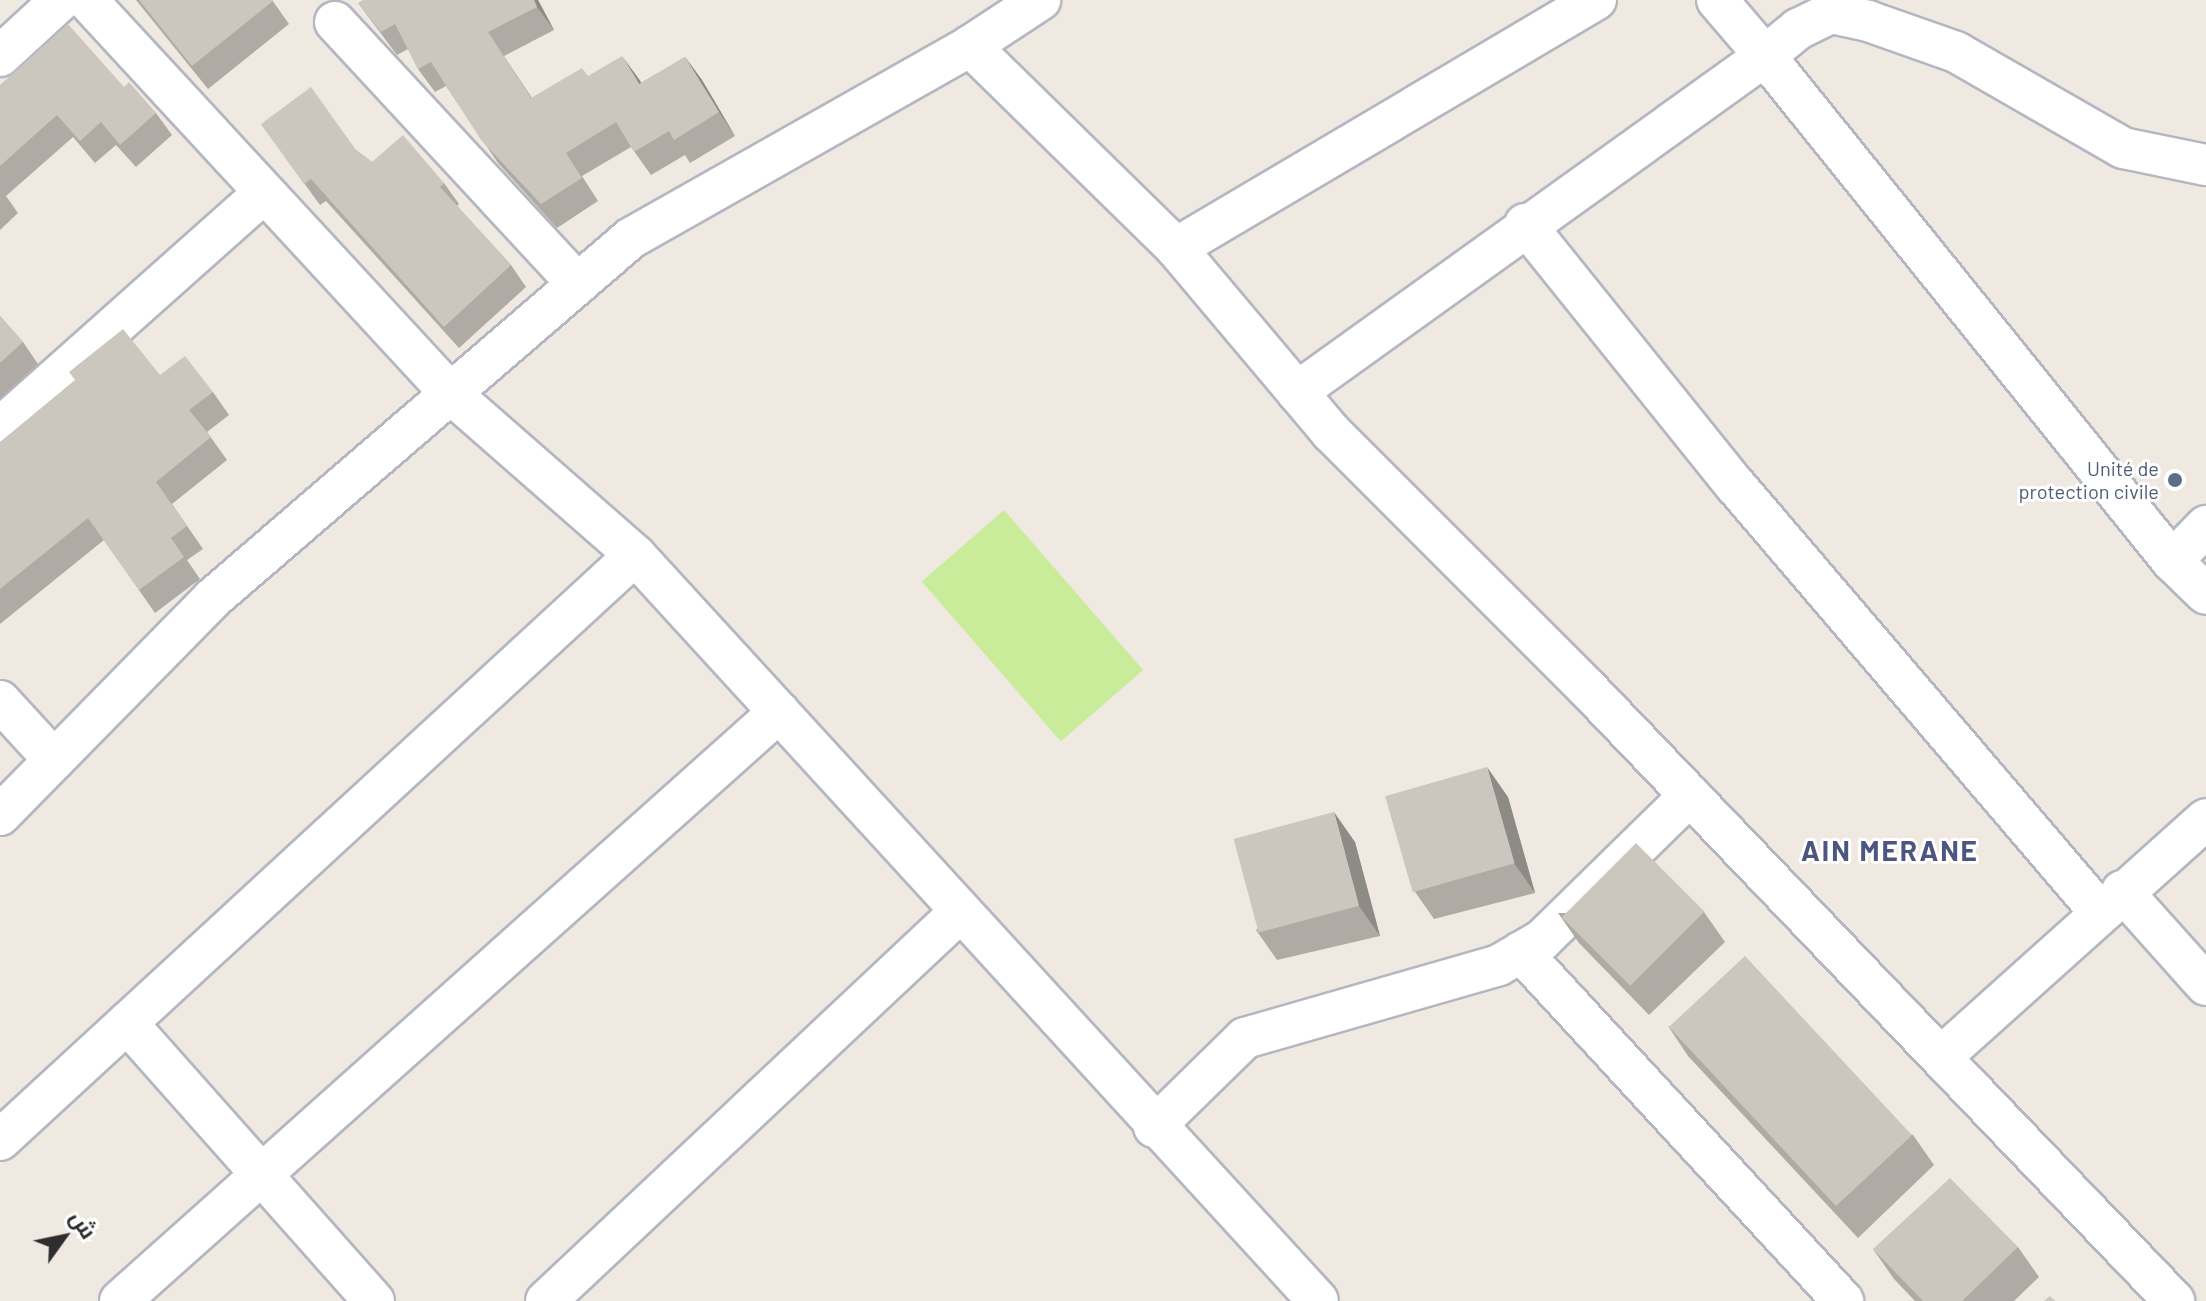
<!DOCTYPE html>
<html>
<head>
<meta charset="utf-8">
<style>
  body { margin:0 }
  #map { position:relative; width:2206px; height:1301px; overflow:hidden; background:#efe9e1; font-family:Barlow,Cairo,sans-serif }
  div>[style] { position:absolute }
  .pitch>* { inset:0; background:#c9ec9a; transform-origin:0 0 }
  .roads { filter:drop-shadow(2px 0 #b4b7c1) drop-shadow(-2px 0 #b4b7c1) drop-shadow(0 2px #b4b7c1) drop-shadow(0 -2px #b4b7c1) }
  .minor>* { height:40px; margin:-20px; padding:0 20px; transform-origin:20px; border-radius:20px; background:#fff }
  .wall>* { inset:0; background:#afaba4 }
  .shaded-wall>* { inset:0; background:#8e8b86 }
  .building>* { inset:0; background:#cbc7bf; transform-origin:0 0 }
  .dots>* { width:22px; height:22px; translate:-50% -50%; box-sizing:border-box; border:4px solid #fff; border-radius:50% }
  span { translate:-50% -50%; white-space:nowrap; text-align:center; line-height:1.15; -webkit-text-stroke:6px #fff; paint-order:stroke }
  .service-label { font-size:20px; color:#4e5e75 }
  .right { translate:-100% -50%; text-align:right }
  .district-label { font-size:28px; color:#4d5680; font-weight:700; letter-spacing:2px }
  .north { position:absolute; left:24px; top:1197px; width:80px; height:80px; -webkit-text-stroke:6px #fff; paint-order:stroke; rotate:57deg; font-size:22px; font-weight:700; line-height:32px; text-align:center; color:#2e2e2e }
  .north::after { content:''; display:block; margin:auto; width:28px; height:36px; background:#2e2e2e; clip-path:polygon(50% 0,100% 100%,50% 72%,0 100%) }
</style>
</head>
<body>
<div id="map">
  <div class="pitch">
    <div style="left:1004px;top:510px;width:212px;height:109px;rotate:49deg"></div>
  </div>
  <div class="roads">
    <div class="minor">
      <div style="left:87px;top:0;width:535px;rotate:47.27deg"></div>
      <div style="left:450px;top:393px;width:246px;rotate:41.2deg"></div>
      <div style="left:635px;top:555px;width:1011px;rotate:47.52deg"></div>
      <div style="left:1717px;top:0;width:74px;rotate:49.4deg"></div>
      <div style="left:1765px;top:56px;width:43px;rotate:-39.3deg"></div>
      <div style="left:1798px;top:29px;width:37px;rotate:-26deg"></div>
      <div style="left:1831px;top:13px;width:38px;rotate:12deg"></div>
      <div style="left:1868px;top:21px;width:93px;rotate:19.4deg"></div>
      <div style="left:1956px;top:52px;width:193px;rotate:29.9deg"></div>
      <div style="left:2123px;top:148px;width:85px;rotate:11.6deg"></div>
      <div style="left:335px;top:22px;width:357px;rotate:47.2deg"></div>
      <div style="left:970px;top:46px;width:289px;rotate:44.4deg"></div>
      <div style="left:1176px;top:248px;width:241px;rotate:49.9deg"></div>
      <div style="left:1331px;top:432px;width:362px;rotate:45deg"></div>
      <div style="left:1587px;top:688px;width:849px;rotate:46.24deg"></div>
      <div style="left:0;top:56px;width:83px;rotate:-42.6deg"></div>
      <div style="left:1525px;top:224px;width:336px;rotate:51.2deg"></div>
      <div style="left:1736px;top:486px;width:559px;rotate:49.5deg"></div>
      <div style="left:1176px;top:248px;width:488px;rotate:-30.6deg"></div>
      <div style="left:1297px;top:392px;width:576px;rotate:-35.68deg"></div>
      <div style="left:1765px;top:56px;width:649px;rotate:51.13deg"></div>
      <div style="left:2172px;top:561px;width:47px;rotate:44.1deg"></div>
      <div style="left:0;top:428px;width:352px;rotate:-41.7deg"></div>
      <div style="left:2172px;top:561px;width:49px;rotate:-45.8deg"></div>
      <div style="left:0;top:701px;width:80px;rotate:47.5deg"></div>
      <div style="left:0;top:815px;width:303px;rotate:-45.5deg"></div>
      <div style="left:212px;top:599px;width:553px;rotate:-40.75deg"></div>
      <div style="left:631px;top:238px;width:390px;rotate:-29.5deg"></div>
      <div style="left:970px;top:46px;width:84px;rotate:-33.3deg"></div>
      <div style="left:2122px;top:891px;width:126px;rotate:48.2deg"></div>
      <div style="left:1521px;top:952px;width:475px;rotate:47.3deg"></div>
      <div style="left:127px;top:1023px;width:372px;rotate:48.4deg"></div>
      <div style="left:1941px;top:1057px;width:356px;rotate:-41.9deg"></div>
      <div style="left:1154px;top:1127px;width:127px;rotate:-44.4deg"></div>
      <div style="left:1245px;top:1038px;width:264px;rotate:-16deg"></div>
      <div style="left:1499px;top:965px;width:50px;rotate:-30.2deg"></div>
      <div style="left:1542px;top:940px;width:207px;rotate:-44.4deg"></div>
      <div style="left:0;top:1140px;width:863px;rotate:-42.65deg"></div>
      <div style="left:120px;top:1301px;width:884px;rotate:-41.79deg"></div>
      <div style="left:546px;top:1301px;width:569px;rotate:-43.22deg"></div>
    </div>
  </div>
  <div class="wall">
    <div style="clip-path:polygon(136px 0,272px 0,289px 24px,208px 89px)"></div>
    <div style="clip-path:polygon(538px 0,554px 30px,504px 56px,532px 98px,588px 76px,641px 83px,685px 57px,702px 80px,735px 136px,690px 163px,685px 155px,651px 175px,631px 147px,582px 176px,598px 201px,557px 228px,498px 163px,446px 86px,435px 92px,418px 69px,408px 49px,397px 55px,358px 3px)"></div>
    <div style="clip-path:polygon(0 85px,124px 87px,156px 113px,172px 135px,136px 167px,116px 145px,95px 163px,73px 137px,6px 196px,18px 213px,0 230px)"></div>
    <div style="clip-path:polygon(261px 124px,356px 150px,372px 162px,444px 183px,459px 204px,457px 206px,511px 265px,526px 287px,459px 348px,326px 201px,320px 205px)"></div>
    <div style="clip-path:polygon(0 316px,23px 342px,38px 364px,0 398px)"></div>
    <div style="clip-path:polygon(160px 375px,213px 392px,229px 415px,207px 432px,227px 460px,172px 504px,203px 549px,187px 560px,200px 579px,155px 613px,104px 540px,0 624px,0 442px)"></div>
    <div style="clip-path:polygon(1508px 797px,1535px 893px,1434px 919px,1413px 889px)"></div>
    <div style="clip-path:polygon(1355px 842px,1380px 936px,1277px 960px,1256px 930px)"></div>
    <div style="clip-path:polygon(1704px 912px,1725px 942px,1649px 1015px,1579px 943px,1558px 913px)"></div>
    <div style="clip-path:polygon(1668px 1026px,1913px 1135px,1934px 1165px,1858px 1238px,1688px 1056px)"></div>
    <div style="clip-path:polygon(2018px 1247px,2039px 1277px,2014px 1301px,1915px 1301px,1894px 1279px,1873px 1249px)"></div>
  </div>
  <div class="shaded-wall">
    <div style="clip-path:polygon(534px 0,538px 0,554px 30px,537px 7px)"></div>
    <div style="clip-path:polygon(622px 56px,639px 79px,656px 107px,639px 84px)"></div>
    <div style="clip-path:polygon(685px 57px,702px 80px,735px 136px,719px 112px)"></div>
    <div style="clip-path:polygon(1487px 767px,1508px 797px,1535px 893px,1514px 863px)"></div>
    <div style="clip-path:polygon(1334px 812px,1355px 842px,1380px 936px,1359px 906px)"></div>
  </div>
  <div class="building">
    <div style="clip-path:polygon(139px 0,272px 0,273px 1px,192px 66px)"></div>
    <div style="clip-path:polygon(363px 0,534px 0,537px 7px,488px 32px,531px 98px,582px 68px,588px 76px,622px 56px,639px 84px,685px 57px,719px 112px,674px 140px,669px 131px,634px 152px,616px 122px,566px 153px,582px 178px,541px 204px,481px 140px,431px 62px,418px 69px,395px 24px,381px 32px,358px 3px)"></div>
    <div style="clip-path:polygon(68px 24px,124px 87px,129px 82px,156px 113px,120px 145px,101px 122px,80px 141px,57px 115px,0 166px,0 85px)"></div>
    <div style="clip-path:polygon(311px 87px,356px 150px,372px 162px,403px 135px,444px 183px,440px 187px,511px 265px,444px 327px,311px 179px,304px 184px,261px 124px)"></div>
    <div style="clip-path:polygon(0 316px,23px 342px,0 363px)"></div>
    <div style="clip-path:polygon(123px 329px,160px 375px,185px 356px,213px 392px,189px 410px,211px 437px,156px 482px,187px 526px,171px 538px,184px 557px,139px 590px,88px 518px,0 589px,0 442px,75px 380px,69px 372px)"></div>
    <div style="left:1487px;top:767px;width:100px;height:106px;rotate:74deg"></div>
    <div style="left:1334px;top:812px;width:97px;height:104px;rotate:75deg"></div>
    <div style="left:1636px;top:843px;width:97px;height:105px;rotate:45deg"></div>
    <div style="left:1745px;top:956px;width:245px;height:104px;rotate:47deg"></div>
    <div style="clip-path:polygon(1950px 1178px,2018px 1247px,1962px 1301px,1923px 1301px,1873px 1249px)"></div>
    <div style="clip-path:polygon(2050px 1296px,2055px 1301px,2044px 1301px)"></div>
  </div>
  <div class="dots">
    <div style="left:2175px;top:480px;background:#5c6f8a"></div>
  </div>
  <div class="service-label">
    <span class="right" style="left:2159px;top:480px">Unité de<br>protection civile</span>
  </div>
  <div class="district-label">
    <span style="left:1890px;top:850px">AIN MERANE</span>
  </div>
  <div class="north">ش</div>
</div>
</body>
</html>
